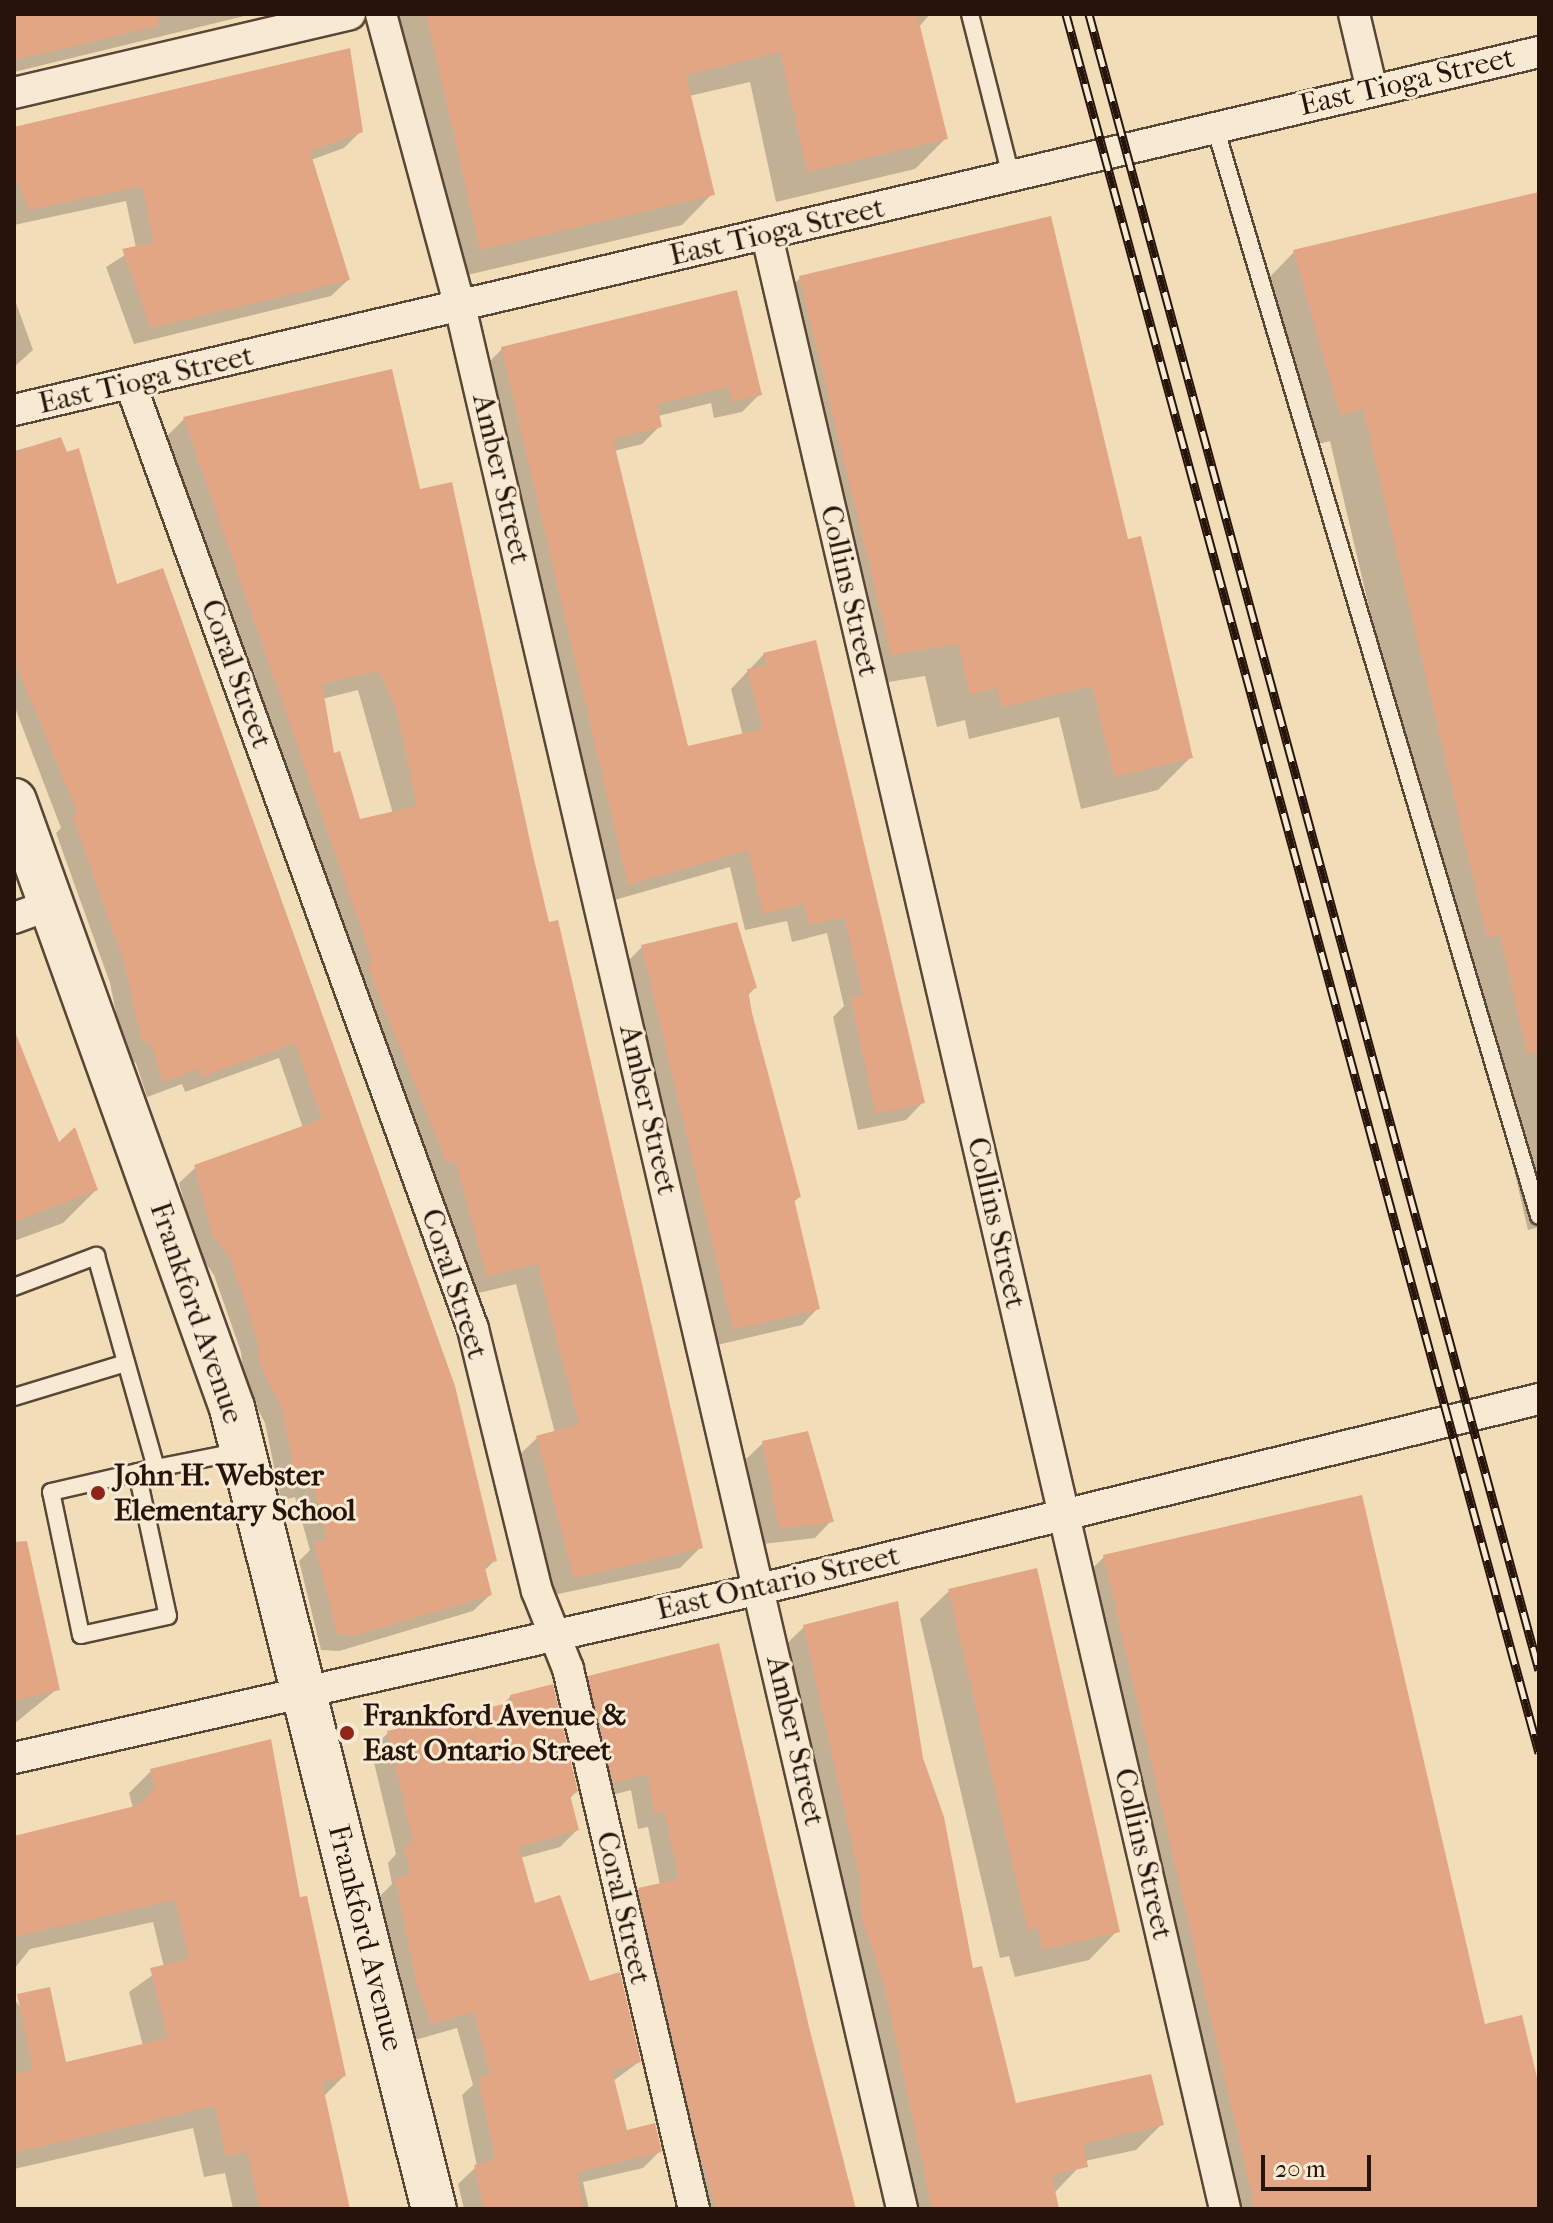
<!DOCTYPE html>
<html>
<head>
<meta charset="utf-8">
<style>
  body { margin:0 }
  #map { position:relative; width:1553px; height:2223px; overflow:hidden; background:#f2ddb9; font-family:"IM FELL French Canon",serif }
  div>[style] { position:absolute }
  .shadow>* { inset:0; background:#0003 }
  .building>* { inset:0; background:#e2a685 }
  .roads { filter:drop-shadow(2px 0 #594636) drop-shadow(-2px 0 #594636) drop-shadow(0 2px #594636) drop-shadow(0 -2px #594636) }
  .service>* { height:16px; margin:-8px; padding:0 8px; transform-origin:8px; border-radius:8px; background:#f7e9d2 }
  .minor>* { height:30px; margin:-15px; padding:0 15px; transform-origin:15px; border-radius:15px; background:#f7e9d2 }
  .secondary>* { height:44px; margin:-22px; padding:0 22px; transform-origin:22px; border-radius:22px; background:#f7e9d2 }
  .rail>* { height:9px; margin-top:-4.5px; transform-origin:0; background:repeating-linear-gradient(90deg,#f7e9d2 0 18px,#26130a 0 36px); box-sizing:border-box; border-block:2px solid #26130a }
  .dots>* { width:22px; height:22px; translate:-50% -50%; box-sizing:border-box; border:4px solid #f7e9d2; border-radius:50% }
  span { translate:-50% -50%; white-space:nowrap; text-align:center; line-height:1.15; -webkit-text-stroke:6px #f7e9d2; paint-order:stroke }
  .street-label { font-size:30px; color:#26130a }
  .poi-label { font-size:30px; color:#26130a; font-weight:700 }
  .left { translate:0 -50%; text-align:left }
  .frame { position:absolute; inset:0; border:16px solid #26130a; pointer-events:none }
  .scale { position:absolute; left:1261px; top:2155px; width:110px; height:36px; box-sizing:border-box; border:4px solid #26130a; border-top:0; padding-left:10px; font-size:24px; line-height:28px; white-space:nowrap; color:#26130a; -webkit-text-stroke:6px #f7e9d2; paint-order:stroke }
</style>
</head>
<body>
<div id="map">
  <div class="shadow">
    <div style="clip-path:polygon(14px 14px,253px 14px,14px 72px)"></div>
    <div style="clip-path:polygon(392px 14px,930px 14px,918px 28px,946px 138px,915px 169px,776px 202px,750px 82px,689px 96px,712px 194px,682px 225px,450px 279px)"></div>
    <div style="clip-path:polygon(14px 129px,361px 131px,344px 148px,311px 160px,348px 280px,331px 296px,134px 344px,106px 267px,136px 248px,126px 201px,14px 225px)"></div>
    <div style="clip-path:polygon(1539px 194px,1539px 1227px,1528px 1230px,1467px 967px,1454px 970px,1330px 441px,1307px 447px,1262px 285px,1294px 252px)"></div>
    <div style="clip-path:polygon(800px 278px,1126px 542px,1191px 757px,1158px 790px,1081px 809px,1059px 717px,969px 739px,965px 720px,937px 727px,925px 676px,858px 687px,767px 311px)"></div>
    <div style="clip-path:polygon(735px 292px,760px 394px,742px 412px,714px 418px,711px 403px,658px 416px,660px 426px,642px 444px,614px 451px,687px 749px,743px 736px,731px 689px,764px 654px,923px 1102px,906px 1120px,858px 1130px,833px 1017px,844px 1006px,827px 933px,792px 942px,787px 921px,745px 930px,730px 867px,611px 901px,485px 366px,502px 349px)"></div>
    <div style="clip-path:polygon(16px 303px,33px 350px,14px 367px,14px 304px)"></div>
    <div style="clip-path:polygon(evenodd,184px 419px,419px 491px,531px 856px,701px 1547px,680px 1568px,549px 1596px,516px 1458px,537px 1438px,555px 1433px,516px 1284px,466px 1296px,163px 440px,184px 419px,358px 690px,393px 814px,359px 821px,332px 755px,322px 699px,358px 690px)"></div>
    <div style="clip-path:polygon(59px 439px,116px 587px,162px 570px,495px 1560px,484px 1571px,490px 1595px,473px 1611px,339px 1651px,321px 1650px,299px 1561px,310px 1550px,295px 1497px,281px 1501px,265px 1423px,244px 1383px,241px 1352px,214px 1275px,198px 1252px,179px 1183px,196px 1167px,303px 1128px,279px 1058px,185px 1092px,182px 1084px,147px 1097px,136px 1063px,125px 1056px,110px 983px,56px 833px,61px 828px,14px 705px,14px 451px)"></div>
    <div style="clip-path:polygon(642px 947px,755px 988px,747px 996px,799px 1197px,793px 1203px,818px 1308px,802px 1325px,717px 1345px,626px 963px)"></div>
    <div style="clip-path:polygon(14px 1088px,96px 1190px,63px 1223px,14px 1241px)"></div>
    <div style="clip-path:polygon(763px 1443px,831px 1521px,815px 1538px,763px 1544px,746px 1459px)"></div>
    <div style="clip-path:polygon(14px 1557px,57px 1689px,14px 1724px)"></div>
    <div style="clip-path:polygon(1104px 1557px,1539px 2095px,1539px 2209px,1215px 2209px,1071px 1589px)"></div>
    <div style="clip-path:polygon(949px 1591px,1117px 1931px,1089px 1960px,1015px 1977px,1009px 1956px,1000px 1958px,920px 1619px)"></div>
    <div style="clip-path:polygon(804px 1627px,921px 1758px,972px 1970px,1014px 2105px,1161px 2125px,1136px 2150px,1085px 2161px,1054px 2193px,1058px 2209px,904px 2209px,779px 1651px)"></div>
    <div style="clip-path:polygon(718px 1645px,851px 2209px,696px 2209px,622px 1907px,639px 1890px,660px 1885px,648px 1827px,638px 1829px,631px 1790px,597px 1799px,572px 1695px,589px 1678px)"></div>
    <div style="clip-path:polygon(511px 1696px,576px 1792px,569px 1799px,577px 1830px,560px 1847px,520px 1858px,533px 1905px,639px 2062px,613px 2081px,625px 2132px,660px 2151px,643px 2168px,583px 2182px,589px 2209px,464px 2209px,458px 2184px,477px 2166px,462px 2095px,473px 2085px,457px 2028px,415px 2040px,379px 1897px,392px 1884px,388px 1863px,396px 1854px,371px 1750px,388px 1733px,501px 1706px)"></div>
    <div style="clip-path:polygon(151px 1771px,344px 2076px,323px 2097px,344px 2209px,233px 2209px,225px 2173px,204px 2177px,193px 2128px,14px 2169px,14px 1999px,65px 2064px,143px 2046px,129px 1992px,164px 1967px,153px 1922px,30px 1949px,14px 1969px,14px 1837px,133px 1808px,129px 1793px)"></div>
  </div>
  <div class="building">
    <div style="clip-path:polygon(14px 14px,158px 14px,159px 26px,14px 60px)"></div>
    <div style="clip-path:polygon(426px 14px,917px 14px,948px 139px,807px 172px,780px 52px,686px 75px,715px 195px,480px 250px)"></div>
    <div style="clip-path:polygon(350px 48px,363px 132px,310px 151px,350px 280px,151px 328px,122px 249px,154px 242px,142px 186px,29px 210px,14px 175px,14px 127px)"></div>
    <div style="clip-path:polygon(1539px 192px,1539px 1052px,1527px 1054px,1500px 935px,1487px 938px,1363px 409px,1340px 415px,1293px 250px)"></div>
    <div style="clip-path:polygon(1051px 216px,1128px 539px,1141px 536px,1193px 758px,1114px 777px,1092px 686px,1002px 707px,997px 688px,970px 695px,958px 644px,891px 655px,799px 276px)"></div>
    <div style="clip-path:polygon(737px 290px,762px 395px,732px 402px,728px 387px,657px 404px,662px 427px,613px 439px,688px 746px,762px 729px,747px 669px,768px 665px,763px 653px,816px 640px,925px 1103px,876px 1114px,850px 998px,863px 995px,844px 917px,809px 925px,804px 904px,763px 914px,748px 850px,628px 885px,501px 347px)"></div>
    <div style="clip-path:polygon(evenodd,392px 369px,420px 489px,452px 482px,533px 855px,549px 922px,558px 920px,703px 1548px,574px 1578px,536px 1436px,579px 1424px,537px 1264px,487px 1277px,455px 1161px,447px 1163px,378px 994px,368px 964px,373px 963px,183px 417px,392px 369px,379px 671px,397px 713px,417px 806px,360px 819px,340px 751px,334px 753px,322px 684px,379px 671px)"></div>
    <div style="clip-path:polygon(61px 437px,67px 452px,79px 448px,117px 584px,163px 568px,455px 1386px,497px 1561px,484px 1564px,492px 1595px,357px 1635px,337px 1634px,314px 1542px,327px 1539px,312px 1482px,297px 1486px,281px 1406px,260px 1366px,256px 1335px,230px 1258px,213px 1236px,194px 1165px,322px 1119px,295px 1043px,202px 1077px,199px 1069px,163px 1082px,152px 1047px,141px 1039px,125px 966px,72px 815px,78px 814px,14px 660px,14px 452px)"></div>
    <div style="clip-path:polygon(737px 922px,757px 988px,748px 990px,752px 1013px,801px 1197px,794px 1199px,820px 1309px,733px 1330px,641px 945px)"></div>
    <div style="clip-path:polygon(14px 1029px,59px 1142px,75px 1127px,98px 1190px,14px 1222px)"></div>
    <div style="clip-path:polygon(808px 1431px,834px 1522px,779px 1529px,762px 1441px)"></div>
    <div style="clip-path:polygon(1362px 1495px,1485px 2024px,1522px 2015px,1539px 2086px,1539px 2209px,1255px 2209px,1103px 1555px)"></div>
    <div style="clip-path:polygon(27px 1541px,60px 1690px,14px 1700px,14px 1542px)"></div>
    <div style="clip-path:polygon(1037px 1568px,1120px 1932px,1043px 1950px,1038px 1928px,1028px 1930px,948px 1589px)"></div>
    <div style="clip-path:polygon(898px 1601px,923px 1758px,944px 1817px,973px 1968px,982px 1966px,1016px 2103px,1151px 2074px,1164px 2125px,1084px 2144px,1088px 2167px,1052px 2175px,1059px 2209px,932px 2209px,884px 1985px,862px 1920px,860px 1880px,803px 1625px)"></div>
    <div style="clip-path:polygon(719px 1643px,810px 2031px,856px 2209px,716px 2209px,697px 2143px,638px 1888px,679px 1879px,664px 1811px,655px 1814px,647px 1774px,613px 1783px,588px 1676px)"></div>
    <div style="clip-path:polygon(553px 1684px,578px 1792px,570px 1795px,579px 1830px,519px 1847px,535px 1903px,560px 1895px,590px 1981px,620px 1972px,641px 2062px,612px 2070px,627px 2130px,655px 2123px,662px 2152px,578px 2172px,583px 2209px,484px 2209px,474px 2165px,495px 2160px,478px 2077px,490px 2074px,474px 2012px,431px 2024px,417px 1987px,395px 1878px,410px 1874px,404px 1844px,413px 1842px,387px 1731px,512px 1702px,510px 1695px)"></div>
    <div style="clip-path:polygon(271px 1739px,300px 1897px,307px 1896px,346px 2076px,322px 2082px,350px 2209px,260px 2209px,247px 2152px,226px 2156px,215px 2106px,14px 2153px,14px 2074px,33px 2070px,17px 1994px,50px 1987px,66px 2062px,168px 2038px,150px 1968px,189px 1959px,175px 1900px,14px 1937px,14px 1836px,139px 1805px,155px 1788px,150px 1769px)"></div>
  </div>
  <div class="roads">
    <div class="service">
      <div style="left:970px;top:14px;width:167px;rotate:75.8deg"></div>
      <div style="left:1215px;top:127px;width:1136px;rotate:73.43deg"></div>
      <div style="left:14px;top:1287px;width:88px;rotate:-20.7deg"></div>
      <div style="left:96px;top:1256px;width:220px;rotate:74.2deg"></div>
      <div style="left:14px;top:1397px;width:117px;rotate:-16.9deg"></div>
      <div style="left:137px;top:1472px;width:147px;rotate:77.9deg"></div>
      <div style="left:168px;top:1616px;width:89px;rotate:167.7deg"></div>
      <div style="left:81px;top:1635px;width:146px;rotate:-101.8deg"></div>
      <div style="left:51px;top:1492px;width:108px;rotate:-12.9deg"></div>
      <div style="left:156px;top:1468px;width:88px;rotate:-11.2deg"></div>
    </div>
    <div class="minor">
      <div style="left:381px;top:14px;width:302px;rotate:74.9deg"></div>
      <div style="left:460px;top:306px;width:1954px;rotate:76.92deg"></div>
      <div style="left:1354px;top:14px;width:78px;rotate:76.7deg"></div>
      <div style="left:14px;top:93px;width:345px;rotate:-13.2deg"></div>
      <div style="left:767px;top:236px;width:2025px;rotate:76.93deg"></div>
      <div style="left:130px;top:383px;width:1006px;rotate:70.07deg"></div>
      <div style="left:473px;top:1329px;width:270px;rotate:76.3deg"></div>
      <div style="left:537px;top:1591px;width:84px;rotate:68.3deg"></div>
      <div style="left:568px;top:1669px;width:555px;rotate:76.87deg"></div>
      <div style="left:14px;top:410px;width:1566px;rotate:-13.21deg"></div>
      <div style="left:14px;top:918px;width:38px;rotate:-20deg"></div>
      <div style="left:14px;top:1758px;width:765px;rotate:-12.76deg"></div>
      <div style="left:760px;top:1589px;width:802px;rotate:-13.71deg"></div>
    </div>
    <div class="secondary">
      <div style="left:14px;top:801px;width:645px;rotate:70.24deg"></div>
      <div style="left:232px;top:1408px;width:826px;rotate:75.85deg"></div>
    </div>
  </div>
  <div class="rail">
    <div style="left:1066px;top:14px;width:1802px;rotate:74.78deg"></div>
    <div style="left:1089px;top:14px;width:1716px;rotate:74.8deg"></div>
  </div>
  <div class="dots">
    <div style="left:98px;top:1493px;background:#8f2418"></div>
    <div style="left:347px;top:1733px;background:#8f2418"></div>
  </div>
  <div class="street-label">
    <span style="left:1407px;top:82px;rotate:-13deg">East Tioga Street</span>
    <span style="left:777px;top:232px;rotate:-13deg">East Tioga Street</span>
    <span style="left:146px;top:380px;rotate:-13deg">East Tioga Street</span>
    <span style="left:501px;top:479px;rotate:77deg">Amber Street</span>
    <span style="left:849px;top:591px;rotate:77deg">Collins Street</span>
    <span style="left:236px;top:674px;rotate:70deg">Coral Street</span>
    <span style="left:648px;top:1110px;rotate:77deg">Amber Street</span>
    <span style="left:996px;top:1223px;rotate:77deg">Collins Street</span>
    <span style="left:454px;top:1284px;rotate:72deg">Coral Street</span>
    <span style="left:196px;top:1313px;rotate:71deg">Frankford Avenue</span>
    <span style="left:778px;top:1583px;rotate:-13deg">East Ontario Street</span>
    <span style="left:795px;top:1741px;rotate:77deg">Amber Street</span>
    <span style="left:1143px;top:1854px;rotate:77deg">Collins Street</span>
    <span style="left:623px;top:1908px;rotate:77deg">Coral Street</span>
    <span style="left:365px;top:1938px;rotate:76deg">Frankford Avenue</span>
  </div>
  <div class="poi-label">
    <span class="left" style="left:114px;top:1493px">John H. Webster<br>Elementary School</span>
    <span class="left" style="left:363px;top:1733px">Frankford Avenue &amp;<br>East Ontario Street</span>
  </div>
  <div class="frame"></div>
  <div class="scale">20 m</div>
</div>
</body>
</html>
